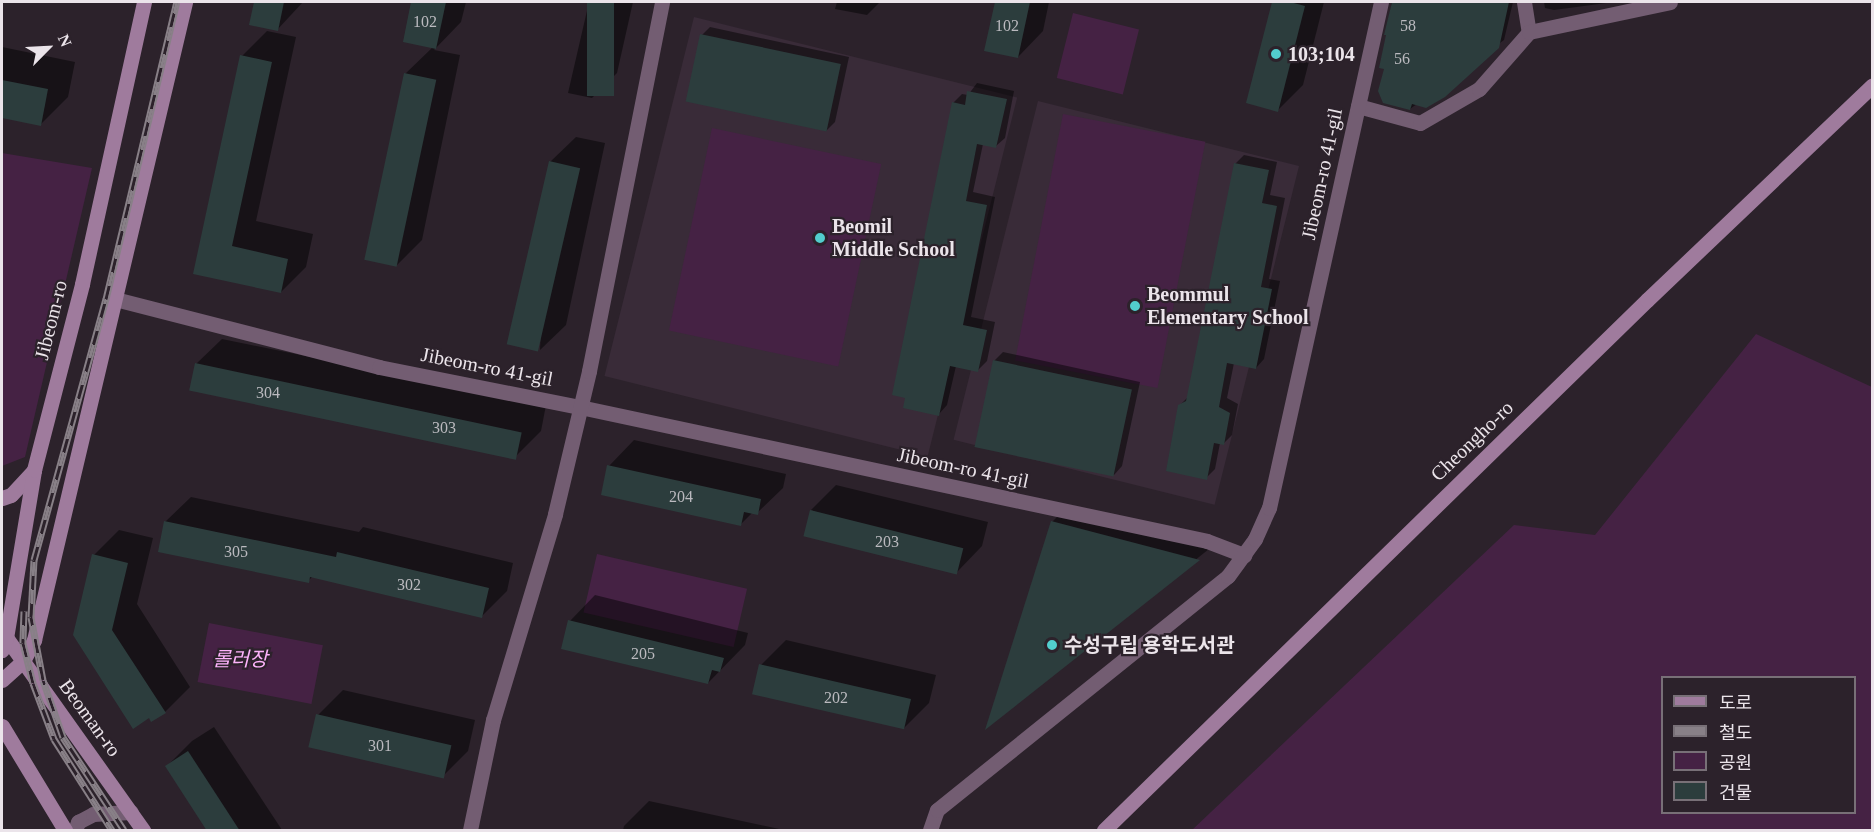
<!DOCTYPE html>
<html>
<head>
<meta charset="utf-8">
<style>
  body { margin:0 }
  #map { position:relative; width:1874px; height:832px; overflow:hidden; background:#2c222b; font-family:"Times New Roman","Noto Sans KR",serif }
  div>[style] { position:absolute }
  .built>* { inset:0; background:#392b38; transform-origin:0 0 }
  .green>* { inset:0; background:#452244; transform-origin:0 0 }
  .shadow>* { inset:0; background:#0007 }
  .building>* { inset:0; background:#2c3d3d; transform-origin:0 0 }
  .minor>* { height:15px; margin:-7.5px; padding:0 7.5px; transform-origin:7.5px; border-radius:7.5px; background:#735d72 }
  .secondary>* { height:15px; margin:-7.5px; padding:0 7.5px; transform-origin:7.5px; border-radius:7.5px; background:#9f7b9d }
  .rail>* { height:7px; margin-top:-3.5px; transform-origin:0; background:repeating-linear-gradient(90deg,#2c222b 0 14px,#888087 0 28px); box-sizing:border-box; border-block:2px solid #888087 }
  .dots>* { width:16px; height:16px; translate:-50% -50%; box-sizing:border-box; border:3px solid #2c222b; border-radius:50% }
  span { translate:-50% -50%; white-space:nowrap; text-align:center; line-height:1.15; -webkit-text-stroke:4.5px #2c222b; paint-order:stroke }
  .number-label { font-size:16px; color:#bbbabf }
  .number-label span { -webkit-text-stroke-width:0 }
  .poi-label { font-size:20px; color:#ebe4ea; font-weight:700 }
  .left { translate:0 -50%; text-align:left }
  .street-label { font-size:20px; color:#ebe4ea }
  .park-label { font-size:20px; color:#fdb3fb; font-style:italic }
  .frame { position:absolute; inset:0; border:3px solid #ebe4ea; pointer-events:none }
  .legend { position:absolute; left:1661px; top:676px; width:195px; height:138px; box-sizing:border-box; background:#2c222b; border:2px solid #787077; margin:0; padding:8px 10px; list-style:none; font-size:18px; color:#ebe4ea }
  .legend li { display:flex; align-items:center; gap:12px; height:30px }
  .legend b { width:30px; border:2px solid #787077 }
  .north { position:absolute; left:18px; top:18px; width:60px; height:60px; -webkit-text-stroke:4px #2c222b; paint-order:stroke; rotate:66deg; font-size:16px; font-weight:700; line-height:24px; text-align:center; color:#ebe4ea }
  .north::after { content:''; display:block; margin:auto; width:21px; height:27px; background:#ebe4ea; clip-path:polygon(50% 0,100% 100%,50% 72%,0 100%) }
</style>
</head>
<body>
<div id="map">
  <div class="built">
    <div style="left:694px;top:17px;width:333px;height:370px;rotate:14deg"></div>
    <div style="left:1038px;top:101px;width:269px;height:349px;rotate:14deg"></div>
  </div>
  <div class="green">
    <div style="left:1073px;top:13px;width:68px;height:67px;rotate:14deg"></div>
    <div style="left:1063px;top:114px;width:145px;height:251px;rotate:11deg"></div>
    <div style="left:712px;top:128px;width:173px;height:207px;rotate:12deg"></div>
    <div style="clip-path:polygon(2px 153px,92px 168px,25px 457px,2px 466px)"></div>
    <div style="clip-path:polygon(evenodd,1756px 334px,1872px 387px,1872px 830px,1192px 830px,1514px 525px,1595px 535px,1756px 334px,1662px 678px,1854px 678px,1854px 812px,1662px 812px,1662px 678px)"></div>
    <div style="left:597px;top:554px;width:154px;height:60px;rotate:13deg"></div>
    <div style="left:209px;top:623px;width:116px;height:60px;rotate:11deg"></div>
  </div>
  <div class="shadow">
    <div style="clip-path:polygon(255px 2px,303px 2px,277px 30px,251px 24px)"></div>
    <div style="clip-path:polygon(413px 2px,466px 2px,461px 22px,434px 50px,460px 55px,422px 240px,397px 265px,405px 74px,433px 47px,404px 41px)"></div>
    <div style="clip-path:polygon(589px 2px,633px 2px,617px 73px,592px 98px,568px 93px)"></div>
    <div style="clip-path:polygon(837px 2px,880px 2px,867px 15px,835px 9px)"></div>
    <div style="clip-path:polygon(996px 2px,1049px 2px,1043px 31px,1018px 57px,986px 50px)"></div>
    <div style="clip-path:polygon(1273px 2px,1324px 2px,1303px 85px,1278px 110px,1248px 102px)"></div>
    <div style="clip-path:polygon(1392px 2px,1513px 2px,1504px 40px,1410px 109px,1385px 68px,1388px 34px,1386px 34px)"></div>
    <div style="clip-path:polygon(1544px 2px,1614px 2px,1554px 10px,1545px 8px)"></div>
    <div style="clip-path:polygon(710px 27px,849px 57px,835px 122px,826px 131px,702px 35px)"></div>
    <div style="clip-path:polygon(267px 31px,296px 37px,256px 221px,313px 234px,306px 267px,281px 292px,195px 273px,242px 56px)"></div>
    <div style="clip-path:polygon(2px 47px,75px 62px,68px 97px,40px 125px,2px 117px)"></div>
    <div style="clip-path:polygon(977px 83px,1014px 91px,1005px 138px,996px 146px,983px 144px,973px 192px,995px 197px,971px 317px,995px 322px,987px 361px,978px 370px,956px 366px,947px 405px,939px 414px,953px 103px,962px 94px,968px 95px)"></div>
    <div style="clip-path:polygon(576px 137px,605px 143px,566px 325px,540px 350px,550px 162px)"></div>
    <div style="clip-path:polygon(1244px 155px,1277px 162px,1270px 195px,1285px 198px,1269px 279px,1280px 281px,1264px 359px,1256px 368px,1234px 363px,1227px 398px,1238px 404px,1232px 435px,1223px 444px,1220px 443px,1215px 469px,1206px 478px,1180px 405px,1188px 397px,1235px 164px)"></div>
    <div style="clip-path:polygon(222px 339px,546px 405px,541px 431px,515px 457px,196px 364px)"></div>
    <div style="clip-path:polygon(1003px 352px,1140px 382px,1122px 466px,1114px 475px,994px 361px)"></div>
    <div style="clip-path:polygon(634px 440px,786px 474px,783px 488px,757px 513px,753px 512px,740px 525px,609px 466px)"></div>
    <div style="clip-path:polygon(836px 485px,988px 522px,982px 546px,957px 572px,811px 510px)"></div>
    <div style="clip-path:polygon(191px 497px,359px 532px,363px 527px,513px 563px,507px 591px,482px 616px,313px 576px,308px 581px,165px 522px)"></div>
    <div style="clip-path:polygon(1064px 510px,1209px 549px,988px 726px,1052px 522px)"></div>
    <div style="clip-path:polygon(119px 530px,153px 538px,137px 604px,190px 687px,165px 712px,74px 635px,94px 555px)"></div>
    <div style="clip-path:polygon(595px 595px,748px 633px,745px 645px,708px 683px,570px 621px)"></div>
    <div style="clip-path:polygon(786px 640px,936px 675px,929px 703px,904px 728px,761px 665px)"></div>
    <div style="clip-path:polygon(343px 690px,475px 720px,468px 751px,443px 776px,318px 715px)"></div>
    <div style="clip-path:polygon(214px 727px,282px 830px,209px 830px,167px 766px,192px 741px)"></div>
    <div style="clip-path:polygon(649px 801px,784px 830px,623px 830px,624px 826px)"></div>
  </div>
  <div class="building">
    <div style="clip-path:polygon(254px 2px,284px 2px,278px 31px,249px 25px)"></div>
    <div style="clip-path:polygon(411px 2px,446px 2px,436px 49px,403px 42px)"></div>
    <div style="left:587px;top:2px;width:27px;height:94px"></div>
    <div style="clip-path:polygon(995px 2px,1030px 2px,1018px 58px,984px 51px)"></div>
    <div style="clip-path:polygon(1272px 2px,1290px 2px,1305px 6px,1278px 112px,1246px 103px)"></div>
    <div style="clip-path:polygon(1392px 2px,1509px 2px,1499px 48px,1445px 97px,1426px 108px,1412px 104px,1410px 110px,1383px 103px,1378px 91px,1384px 69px,1379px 68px,1386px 35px,1384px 35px)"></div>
    <div style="left:700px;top:34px;width:144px;height:69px;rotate:12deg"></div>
    <div style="clip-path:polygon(240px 55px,272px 62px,232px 246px,288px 259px,281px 293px,193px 274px)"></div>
    <div style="left:404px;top:73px;width:33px;height:191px;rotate:12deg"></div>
    <div style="clip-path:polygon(2px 80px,48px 89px,41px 126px,2px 118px)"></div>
    <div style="clip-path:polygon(967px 91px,1007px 99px,996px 148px,977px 144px,966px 201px,987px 205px,963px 325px,987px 330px,978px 372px,950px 366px,939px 416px,903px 408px,905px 398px,892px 395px,952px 102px,965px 105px)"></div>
    <div style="left:549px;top:161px;width:32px;height:188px;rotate:13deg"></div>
    <div style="clip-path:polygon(1234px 163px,1269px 170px,1262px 203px,1277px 206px,1261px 287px,1272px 289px,1256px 369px,1227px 363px,1219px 407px,1230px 413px,1224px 445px,1214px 443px,1207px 480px,1166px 471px,1178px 405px,1186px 401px)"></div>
    <div style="left:993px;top:360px;width:142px;height:89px;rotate:12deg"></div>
    <div style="left:195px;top:363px;width:334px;height:28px;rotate:12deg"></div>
    <div style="clip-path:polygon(607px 465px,761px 499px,758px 515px,744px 512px,741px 526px,601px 495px)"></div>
    <div style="left:810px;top:510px;width:158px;height:27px;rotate:14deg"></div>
    <div style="clip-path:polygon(164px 521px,336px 557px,337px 552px,489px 588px,482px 618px,310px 577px,309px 583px,158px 552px)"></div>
    <div style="clip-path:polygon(1051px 521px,1200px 560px,985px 730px)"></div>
    <div style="clip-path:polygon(92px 554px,128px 563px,112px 630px,166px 713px,151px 722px,149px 718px,133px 729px,73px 635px)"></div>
    <div style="clip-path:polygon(568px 620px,724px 658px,720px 672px,712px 670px,708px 684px,561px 649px)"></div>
    <div style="left:759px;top:664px;width:156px;height:31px;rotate:13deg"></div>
    <div style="left:316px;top:714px;width:139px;height:34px;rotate:13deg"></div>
    <div style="clip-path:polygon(188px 751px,240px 831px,207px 831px,165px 766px)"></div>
  </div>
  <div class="minor">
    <div style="left:1524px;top:2px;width:30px;rotate:81deg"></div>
    <div style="left:1358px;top:106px;width:64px;rotate:15.3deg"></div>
    <div style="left:1420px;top:123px;width:68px;rotate:-30deg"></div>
    <div style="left:1479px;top:89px;width:76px;rotate:-48.7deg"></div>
    <div style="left:1529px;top:32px;width:144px;rotate:-12deg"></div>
    <div style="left:115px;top:299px;width:273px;rotate:14.4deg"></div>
    <div style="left:379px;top:367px;width:205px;rotate:11.3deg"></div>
    <div style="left:580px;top:407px;width:641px;rotate:12.06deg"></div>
    <div style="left:1207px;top:541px;width:40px;rotate:21deg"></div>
    <div style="left:75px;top:830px;width:9px;rotate:-69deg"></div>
    <div style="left:78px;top:822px;width:17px;rotate:-28deg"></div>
    <div style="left:93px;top:814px;width:38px;rotate:-3deg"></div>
    <div style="left:470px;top:830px;width:112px;rotate:-78.2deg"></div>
    <div style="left:493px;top:720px;width:215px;rotate:-73.2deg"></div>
    <div style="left:555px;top:514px;width:147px;rotate:-76.6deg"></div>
    <div style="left:589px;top:371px;width:376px;rotate:-78.8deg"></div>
    <div style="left:930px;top:830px;width:21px;rotate:-71deg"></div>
    <div style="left:937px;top:810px;width:373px;rotate:-38.8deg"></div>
    <div style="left:1228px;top:576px;width:46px;rotate:-53.9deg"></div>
    <div style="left:1255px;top:539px;width:34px;rotate:-66deg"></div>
    <div style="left:1269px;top:508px;width:518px;rotate:-77.52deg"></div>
  </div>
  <div class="secondary">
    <div style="left:2px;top:498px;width:9px;rotate:-18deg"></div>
    <div style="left:11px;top:495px;width:34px;rotate:-47deg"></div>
    <div style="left:3px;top:633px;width:242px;rotate:54.6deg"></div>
    <div style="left:2px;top:650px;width:13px;rotate:-72deg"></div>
    <div style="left:6px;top:638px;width:170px;rotate:-80.5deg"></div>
    <div style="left:34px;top:470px;width:192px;rotate:-75.5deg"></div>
    <div style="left:82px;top:284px;width:289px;rotate:-77.6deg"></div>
    <div style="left:2px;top:680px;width:28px;rotate:-42deg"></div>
    <div style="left:23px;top:661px;width:24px;rotate:-62deg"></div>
    <div style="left:34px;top:640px;width:656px;rotate:-76.68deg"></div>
    <div style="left:2px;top:726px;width:122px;rotate:58.8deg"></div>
    <div style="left:1104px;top:830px;width:759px;rotate:-44.31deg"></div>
    <div style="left:1647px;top:300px;width:311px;rotate:-43.6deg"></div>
  </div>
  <div class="rail">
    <div style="left:24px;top:611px;width:32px;rotate:92deg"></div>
    <div style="left:23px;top:643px;width:41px;rotate:76deg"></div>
    <div style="left:33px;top:683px;width:60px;rotate:69.4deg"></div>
    <div style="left:54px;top:739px;width:108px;rotate:57.5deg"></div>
    <div style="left:124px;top:830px;width:111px;rotate:-123.3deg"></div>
    <div style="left:63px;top:737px;width:60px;rotate:-109.3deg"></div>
    <div style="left:43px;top:680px;width:64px;rotate:-100.8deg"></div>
    <div style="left:31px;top:617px;width:57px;rotate:-87deg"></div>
    <div style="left:34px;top:560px;width:271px;rotate:-74.6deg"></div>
    <div style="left:106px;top:299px;width:305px;rotate:-76.6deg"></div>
  </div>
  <div class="dots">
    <div style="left:1276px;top:54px;background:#52cdcd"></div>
    <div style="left:820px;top:238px;background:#52cdcd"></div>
    <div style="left:1135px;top:306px;background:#52cdcd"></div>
    <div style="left:1052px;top:645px;background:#52cdcd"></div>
  </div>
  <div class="number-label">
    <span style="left:425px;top:22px">102</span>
    <span style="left:1007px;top:26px">102</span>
    <span style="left:1408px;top:26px">58</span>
    <span style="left:1402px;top:59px">56</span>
    <span style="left:268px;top:393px">304</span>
    <span style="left:444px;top:428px">303</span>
    <span style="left:681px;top:497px">204</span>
    <span style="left:887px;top:542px">203</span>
    <span style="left:236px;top:552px">305</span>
    <span style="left:409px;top:585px">302</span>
    <span style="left:643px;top:654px">205</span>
    <span style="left:836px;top:698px">202</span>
    <span style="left:380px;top:746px">301</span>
  </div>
  <div class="poi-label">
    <span class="left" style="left:1288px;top:54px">103;104</span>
    <span class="left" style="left:832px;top:238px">Beomil<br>Middle School</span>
    <span class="left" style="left:1147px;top:306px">Beommul<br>Elementary School</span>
    <span class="left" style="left:1064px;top:645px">수성구립 용학도서관</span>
  </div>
  <div class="street-label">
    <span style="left:1322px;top:174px;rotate:-78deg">Jibeom-ro 41-gil</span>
    <span style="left:51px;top:320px;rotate:-76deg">Jibeom-ro</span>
    <span style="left:487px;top:367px;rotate:11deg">Jibeom-ro 41-gil</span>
    <span style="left:1472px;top:441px;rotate:-44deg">Cheongho-ro</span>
    <span style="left:963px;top:468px;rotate:12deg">Jibeom-ro 41-gil</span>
    <span style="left:90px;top:718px;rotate:54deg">Beoman-ro</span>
  </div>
  <div class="park-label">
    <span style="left:240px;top:659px">롤러장</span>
  </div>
  <div class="frame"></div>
  <ul class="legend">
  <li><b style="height:8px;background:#9f7b9d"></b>도로</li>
  <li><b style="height:8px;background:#888087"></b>철도</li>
  <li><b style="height:16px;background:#452244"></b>공원</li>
  <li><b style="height:16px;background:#2c3d3d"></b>건물</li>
  </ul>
  <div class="north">N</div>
</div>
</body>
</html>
